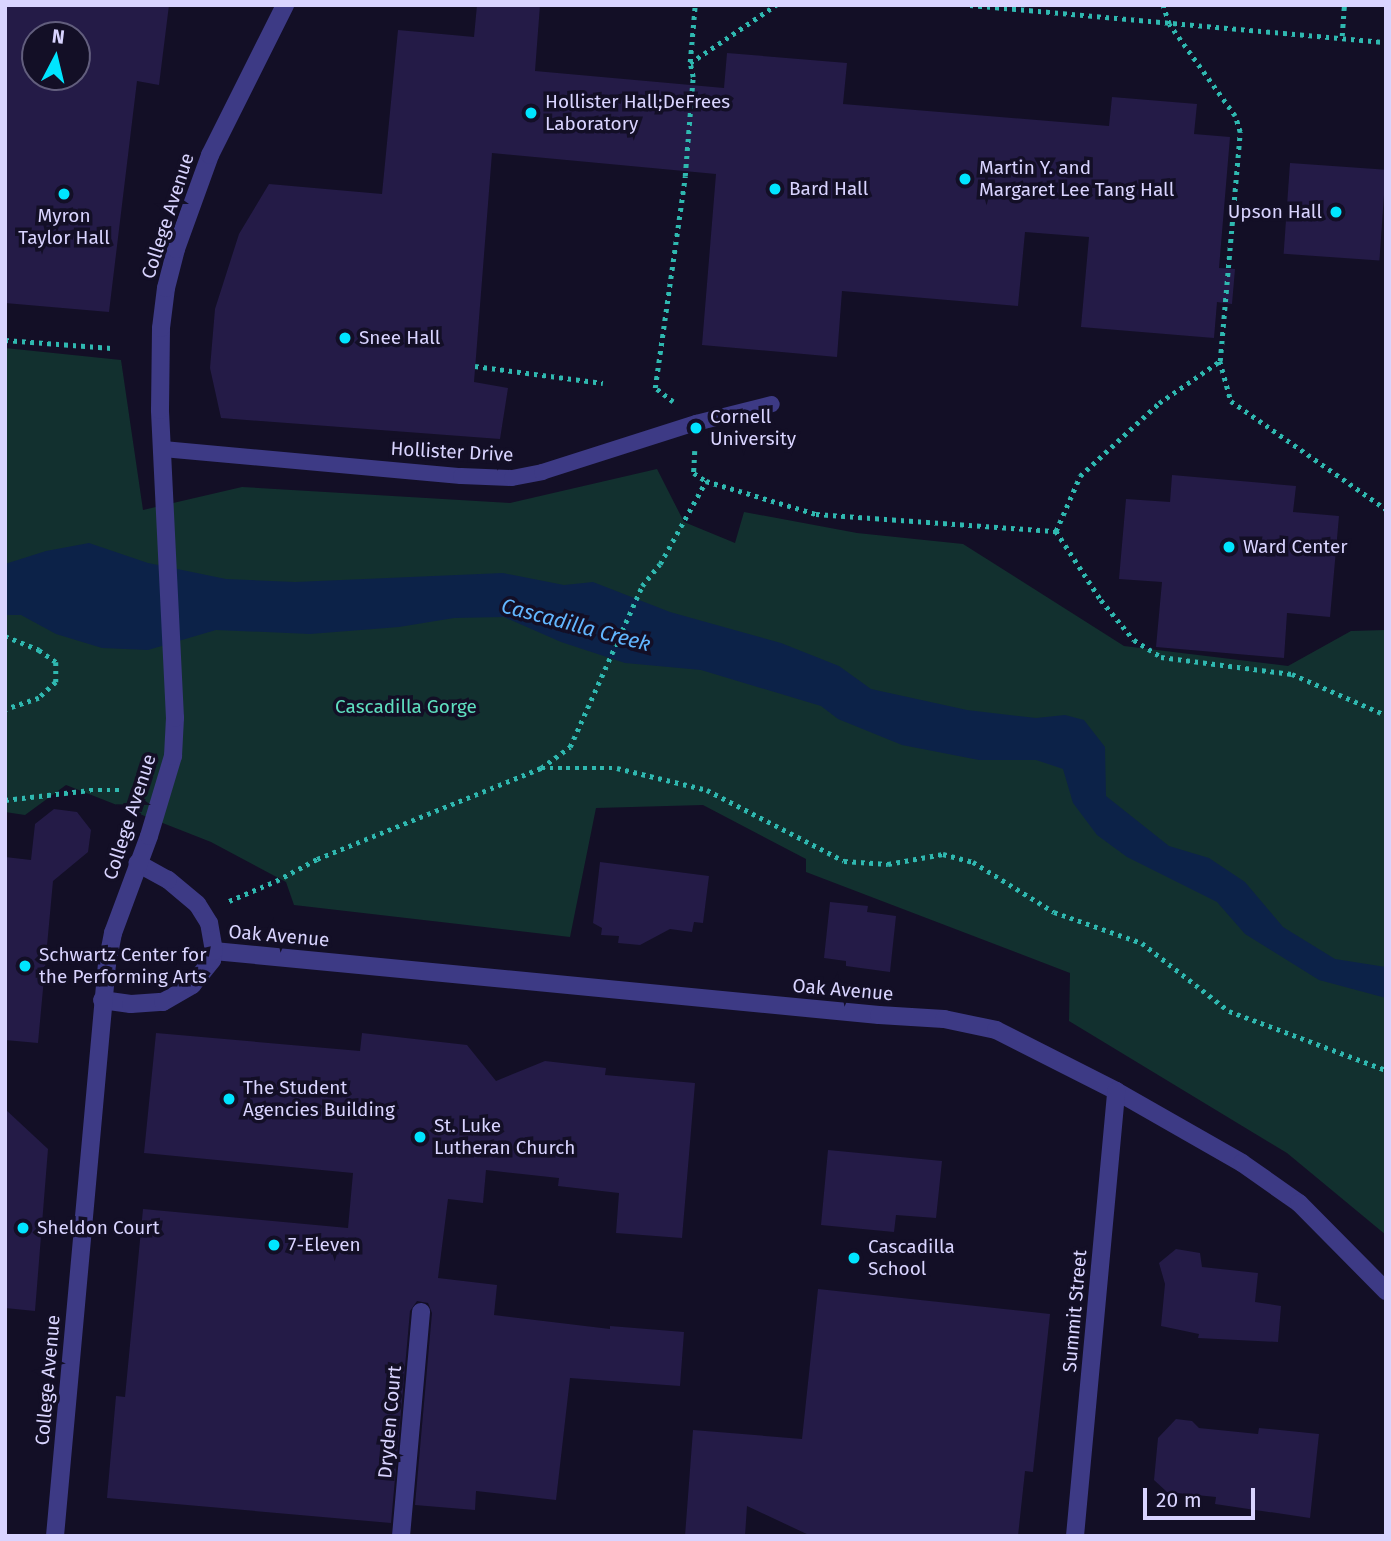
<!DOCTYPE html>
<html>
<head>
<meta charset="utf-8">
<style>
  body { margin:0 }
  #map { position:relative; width:1391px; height:1541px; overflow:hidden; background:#130f26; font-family:"Fira Sans",sans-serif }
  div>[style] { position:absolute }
  .green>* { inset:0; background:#12302f }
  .water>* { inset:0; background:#0c2248 }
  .building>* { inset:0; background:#241b47; transform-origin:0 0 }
  .path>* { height:4.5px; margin-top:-2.25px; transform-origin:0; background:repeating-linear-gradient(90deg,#2fb8b0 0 3.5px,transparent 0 8.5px) }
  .service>* { height:16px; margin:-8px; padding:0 8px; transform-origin:8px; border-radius:8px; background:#3d3a85 }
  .minor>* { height:18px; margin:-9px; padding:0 9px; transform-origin:9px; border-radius:9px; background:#3d3a85 }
  .tertiary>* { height:18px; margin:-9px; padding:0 9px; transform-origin:9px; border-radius:9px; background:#3d3a85 }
  .dots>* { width:19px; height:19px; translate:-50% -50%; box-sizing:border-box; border:4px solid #130f26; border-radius:50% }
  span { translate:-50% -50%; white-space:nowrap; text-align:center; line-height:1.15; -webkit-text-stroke:7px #130f26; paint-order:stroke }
  .poi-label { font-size:19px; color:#d9d4ff }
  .left { translate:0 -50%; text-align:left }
  .right { translate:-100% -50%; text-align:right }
  .street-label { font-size:19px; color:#d9d4ff }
  .park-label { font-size:19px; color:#5fe0c0 }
  .water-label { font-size:21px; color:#62b6ff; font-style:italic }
  .frame { position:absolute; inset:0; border:7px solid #d9d4ff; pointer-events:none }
  .north { position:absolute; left:21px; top:21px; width:70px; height:70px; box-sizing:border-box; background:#130f26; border:2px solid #625e7d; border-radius:50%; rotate:7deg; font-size:19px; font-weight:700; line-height:28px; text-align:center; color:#d9d4ff }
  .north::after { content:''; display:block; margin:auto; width:24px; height:32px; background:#00e5ff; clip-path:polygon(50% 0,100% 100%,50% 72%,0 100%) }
  .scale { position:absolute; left:1143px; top:1488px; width:112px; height:32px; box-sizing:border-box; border:4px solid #d9d4ff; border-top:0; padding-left:9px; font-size:21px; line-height:24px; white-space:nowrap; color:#d9d4ff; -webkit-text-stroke:5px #130f26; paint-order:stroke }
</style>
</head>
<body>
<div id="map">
  <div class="green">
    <div style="clip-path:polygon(5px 348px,121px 360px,143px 510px,242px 487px,510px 503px,657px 469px,684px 522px,735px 543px,744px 512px,857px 533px,963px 544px,1124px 646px,1288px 666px,1351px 631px,1386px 630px,1386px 1235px,1287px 1153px,1069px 1021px,1070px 973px,806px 872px,806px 859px,703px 805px,596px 808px,570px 937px,294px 905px,286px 882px,211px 842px,66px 785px,25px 815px,5px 812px)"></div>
  </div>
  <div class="water">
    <div style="clip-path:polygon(89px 543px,148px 563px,226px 579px,295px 582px,503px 573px,564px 585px,593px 582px,670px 612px,781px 643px,839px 666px,871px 689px,967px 710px,1036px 718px,1065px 715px,1084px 720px,1105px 747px,1106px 796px,1169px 846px,1209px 858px,1245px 882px,1283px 927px,1335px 959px,1386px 967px,1386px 998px,1319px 980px,1245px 934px,1217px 902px,1127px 857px,1097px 835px,1073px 803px,1063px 769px,1036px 760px,979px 760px,902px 745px,838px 719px,821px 706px,701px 670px,625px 663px,561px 642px,504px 617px,454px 618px,399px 627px,310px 634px,216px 630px,148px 650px,102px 648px,56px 634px,21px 615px,5px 615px,5px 564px,46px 551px)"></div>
  </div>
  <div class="building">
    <div style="clip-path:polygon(evenodd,5px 5px,169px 5px,159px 85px,137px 81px,109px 312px,5px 303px,5px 5px,35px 35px,77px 35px,77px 77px,35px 77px,35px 35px)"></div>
    <div style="clip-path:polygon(477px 5px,540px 5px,535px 71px,724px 88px,727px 53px,847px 63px,843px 104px,1109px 126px,1112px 97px,1197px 104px,1194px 134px,1230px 137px,1219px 268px,1235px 269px,1232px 304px,1217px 302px,1214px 338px,1081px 327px,1089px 237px,1025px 232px,1018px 306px,842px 291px,837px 357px,702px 345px,716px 174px,492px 153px,474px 382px,508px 388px,500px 439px,221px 418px,210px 368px,215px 309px,239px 234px,269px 184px,382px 194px,398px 30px,474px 37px)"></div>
    <div style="left:1290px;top:163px;width:96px;height:91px;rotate:4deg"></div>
    <div style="clip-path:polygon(1172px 475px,1296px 486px,1293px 512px,1339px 516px,1330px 617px,1287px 613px,1284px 658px,1156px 647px,1162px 582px,1119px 579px,1126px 499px,1170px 502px)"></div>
    <div style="clip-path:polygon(54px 809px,77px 812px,91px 830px,88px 852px,53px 881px,38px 1043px,5px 1040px,5px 857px,31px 860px,35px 824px)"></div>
    <div style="clip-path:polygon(600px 862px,709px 876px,703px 923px,694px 922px,692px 932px,670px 929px,640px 945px,618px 943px,619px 936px,601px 935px,602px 928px,593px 923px)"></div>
    <div style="clip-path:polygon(830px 902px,868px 906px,867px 912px,896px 916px,890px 972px,846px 966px,846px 961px,824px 958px)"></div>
    <div style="clip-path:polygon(156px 1033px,360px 1051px,362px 1033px,467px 1045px,496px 1081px,545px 1061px,606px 1068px,605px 1075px,695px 1083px,682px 1238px,616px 1233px,619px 1193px,558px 1186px,559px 1178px,486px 1170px,483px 1203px,448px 1199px,438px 1278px,497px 1285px,494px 1315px,610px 1329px,610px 1326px,684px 1332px,680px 1386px,570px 1378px,556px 1500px,476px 1491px,475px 1510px,415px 1505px,432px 1313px,428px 1303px,417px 1301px,410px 1311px,391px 1523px,107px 1498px,116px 1396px,125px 1397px,143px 1209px,348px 1228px,353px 1173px,144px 1153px)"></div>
    <div style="clip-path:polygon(5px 1109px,48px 1149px,35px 1311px,5px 1308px)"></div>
    <div style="clip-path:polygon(828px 1150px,942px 1161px,936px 1218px,896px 1215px,894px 1232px,821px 1225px)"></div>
    <div style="clip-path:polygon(1176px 1249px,1200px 1253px,1202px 1267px,1258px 1273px,1255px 1302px,1281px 1306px,1278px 1342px,1198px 1338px,1199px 1334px,1161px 1326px,1165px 1284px,1159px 1263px)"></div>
    <div style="clip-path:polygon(818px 1289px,1050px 1314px,1033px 1472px,1025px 1471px,1018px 1536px,811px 1536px,747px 1506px,745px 1536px,685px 1536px,693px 1430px,802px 1439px)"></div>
    <div style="clip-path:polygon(1176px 1419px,1192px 1421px,1199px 1428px,1258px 1434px,1259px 1428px,1319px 1434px,1310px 1518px,1215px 1504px,1216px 1497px,1167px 1492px,1154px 1480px,1158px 1438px)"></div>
  </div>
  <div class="path">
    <div style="left:970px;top:5px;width:418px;rotate:5.1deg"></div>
    <div style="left:1342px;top:36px;width:31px;rotate:-86deg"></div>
    <div style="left:690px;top:62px;width:57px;rotate:-85deg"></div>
    <div style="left:5px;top:340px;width:107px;rotate:4.3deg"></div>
    <div style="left:1220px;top:361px;width:41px;rotate:74.6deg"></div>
    <div style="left:1231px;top:401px;width:189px;rotate:34.9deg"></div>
    <div style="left:475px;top:366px;width:129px;rotate:7.6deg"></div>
    <div style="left:673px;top:402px;width:23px;rotate:-142deg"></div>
    <div style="left:655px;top:388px;width:214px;rotate:-81.9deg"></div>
    <div style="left:685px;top:176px;width:99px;rotate:-85.4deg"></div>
    <div style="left:693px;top:77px;width:14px;rotate:-102deg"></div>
    <div style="left:690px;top:63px;width:104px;rotate:-34deg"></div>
    <div style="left:695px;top:451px;width:22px;rotate:93deg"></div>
    <div style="left:694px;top:473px;width:14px;rotate:34deg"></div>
    <div style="left:706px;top:481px;width:115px;rotate:16.7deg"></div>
    <div style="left:816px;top:514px;width:241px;rotate:4.1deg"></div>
    <div style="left:1056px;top:531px;width:60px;rotate:-66.4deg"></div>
    <div style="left:1080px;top:476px;width:108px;rotate:-42.7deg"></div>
    <div style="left:1159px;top:403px;width:74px;rotate:-34.5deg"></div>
    <div style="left:1220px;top:361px;width:230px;rotate:-85deg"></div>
    <div style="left:1240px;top:132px;width:17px;rotate:-107deg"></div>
    <div style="left:1235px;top:116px;width:113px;rotate:-125.7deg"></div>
    <div style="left:1169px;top:24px;width:20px;rotate:-108deg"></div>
    <div style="left:1056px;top:531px;width:82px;rotate:56.9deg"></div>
    <div style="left:1101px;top:600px;width:52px;rotate:50.5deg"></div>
    <div style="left:1134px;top:640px;width:32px;rotate:32deg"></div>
    <div style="left:1161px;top:657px;width:132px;rotate:7.4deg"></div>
    <div style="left:1292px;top:674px;width:103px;rotate:23.6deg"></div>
    <div style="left:5px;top:636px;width:37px;rotate:22deg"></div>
    <div style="left:39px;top:650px;width:21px;rotate:35deg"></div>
    <div style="left:56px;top:662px;width:20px;rotate:90deg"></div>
    <div style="left:56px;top:682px;width:23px;rotate:137deg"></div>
    <div style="left:39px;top:698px;width:36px;rotate:161deg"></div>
    <div style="left:541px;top:768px;width:76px"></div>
    <div style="left:617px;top:768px;width:93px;rotate:13.7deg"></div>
    <div style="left:707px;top:790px;width:154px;rotate:27.4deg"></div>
    <div style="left:844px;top:861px;width:44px;rotate:3.9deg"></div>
    <div style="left:888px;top:864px;width:56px;rotate:-10.3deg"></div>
    <div style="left:943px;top:854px;width:31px;rotate:15deg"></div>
    <div style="left:973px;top:862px;width:95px;rotate:31.7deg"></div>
    <div style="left:1054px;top:912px;width:93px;rotate:19.4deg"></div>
    <div style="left:1142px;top:943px;width:110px;rotate:38deg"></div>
    <div style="left:1229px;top:1011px;width:168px;rotate:20.6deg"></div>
    <div style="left:5px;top:800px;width:86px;rotate:-6.7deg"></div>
    <div style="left:90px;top:790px;width:34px"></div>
    <div style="left:229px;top:901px;width:51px;rotate:-23.1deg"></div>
    <div style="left:276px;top:881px;width:47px;rotate:-28.2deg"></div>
    <div style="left:317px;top:859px;width:242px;rotate:-22.1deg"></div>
    <div style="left:541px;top:768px;width:36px;rotate:-36deg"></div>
    <div style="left:570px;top:747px;width:176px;rotate:-65.9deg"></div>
    <div style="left:642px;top:586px;width:28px;rotate:-51deg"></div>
    <div style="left:660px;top:564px;width:95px;rotate:-61deg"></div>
  </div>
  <div class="service">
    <div style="left:163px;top:449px;width:299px;rotate:5.2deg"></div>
    <div style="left:461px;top:476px;width:51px;rotate:2.2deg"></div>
    <div style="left:512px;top:478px;width:31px;rotate:-11deg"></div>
    <div style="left:542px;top:472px;width:162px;rotate:-17.7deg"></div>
    <div style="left:696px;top:423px;width:78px;rotate:-14deg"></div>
  </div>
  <div class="minor">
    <div style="left:214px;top:951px;width:668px;rotate:5.5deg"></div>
    <div style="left:879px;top:1015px;width:65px;rotate:3.5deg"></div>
    <div style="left:944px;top:1019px;width:53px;rotate:11.9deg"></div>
    <div style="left:996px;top:1030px;width:135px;rotate:26.9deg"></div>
    <div style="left:1116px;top:1091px;width:145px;rotate:29.7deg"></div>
    <div style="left:1242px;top:1163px;width:70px;rotate:35.1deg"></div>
    <div style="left:1299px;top:1203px;width:124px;rotate:45.3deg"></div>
    <div style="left:102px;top:1000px;width:29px;rotate:8deg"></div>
    <div style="left:131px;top:1004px;width:32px;rotate:-4deg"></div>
    <div style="left:163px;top:1002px;width:34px;rotate:-30deg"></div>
    <div style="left:192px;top:985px;width:32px;rotate:-51deg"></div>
    <div style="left:212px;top:960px;width:9px;rotate:-77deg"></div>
    <div style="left:214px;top:951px;width:28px;rotate:-100deg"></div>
    <div style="left:209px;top:923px;width:22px;rotate:-122deg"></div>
    <div style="left:197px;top:904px;width:38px;rotate:-140deg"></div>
    <div style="left:168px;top:880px;width:35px;rotate:-151deg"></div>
    <div style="left:401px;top:1536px;width:225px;rotate:-84.9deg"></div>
    <div style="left:1075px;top:1536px;width:447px;rotate:-84.7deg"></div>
  </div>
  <div class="tertiary">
    <div style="left:55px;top:1536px;width:574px;rotate:-84.81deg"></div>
    <div style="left:107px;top:964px;width:32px;rotate:-79deg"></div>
    <div style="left:113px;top:933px;width:103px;rotate:-69.6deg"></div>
    <div style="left:149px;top:836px;width:84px;rotate:-73.3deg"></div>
    <div style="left:173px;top:756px;width:38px;rotate:-87deg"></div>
    <div style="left:175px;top:718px;width:308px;rotate:-92.8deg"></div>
    <div style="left:160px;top:410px;width:82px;rotate:-89.3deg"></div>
    <div style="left:161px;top:328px;width:40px;rotate:-82.9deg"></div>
    <div style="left:166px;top:288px;width:40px;rotate:-75.6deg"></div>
    <div style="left:176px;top:249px;width:100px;rotate:-70.1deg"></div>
    <div style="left:210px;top:155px;width:168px;rotate:-63.4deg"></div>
  </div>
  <div class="dots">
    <div style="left:531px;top:113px;background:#00e5ff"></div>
    <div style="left:965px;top:179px;background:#00e5ff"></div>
    <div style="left:775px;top:189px;background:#00e5ff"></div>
    <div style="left:64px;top:194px;background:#00e5ff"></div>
    <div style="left:1336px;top:212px;background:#00e5ff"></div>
    <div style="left:345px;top:338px;background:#00e5ff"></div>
    <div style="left:696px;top:428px;background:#00e5ff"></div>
    <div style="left:1229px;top:547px;background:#00e5ff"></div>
    <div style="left:25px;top:966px;background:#00e5ff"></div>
    <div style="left:229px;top:1099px;background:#00e5ff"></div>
    <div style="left:420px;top:1137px;background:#00e5ff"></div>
    <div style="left:23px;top:1228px;background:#00e5ff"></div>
    <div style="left:274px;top:1245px;background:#00e5ff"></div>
    <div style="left:854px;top:1258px;background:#00e5ff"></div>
  </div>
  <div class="poi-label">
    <span class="left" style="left:545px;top:113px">Hollister Hall;DeFrees<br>Laboratory</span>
    <span class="left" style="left:979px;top:179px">Martin Y. and<br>Margaret Lee Tang Hall</span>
    <span class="left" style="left:789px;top:189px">Bard Hall</span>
    <span class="right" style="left:1322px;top:212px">Upson Hall</span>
    <span style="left:64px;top:227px">Myron<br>Taylor Hall</span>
    <span class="left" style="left:359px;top:338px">Snee Hall</span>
    <span class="left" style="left:710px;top:428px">Cornell<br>University</span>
    <span class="left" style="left:1243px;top:547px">Ward Center</span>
    <span class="left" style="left:39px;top:966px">Schwartz Center for<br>the Performing Arts</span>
    <span class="left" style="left:243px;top:1099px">The Student<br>Agencies Building</span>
    <span class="left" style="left:434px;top:1137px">St. Luke<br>Lutheran Church</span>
    <span class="left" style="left:37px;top:1228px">Sheldon Court</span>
    <span class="left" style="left:288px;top:1245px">7-Eleven</span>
    <span class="left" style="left:868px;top:1258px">Cascadilla<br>School</span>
  </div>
  <div class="street-label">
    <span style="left:168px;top:216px;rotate:-72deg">College Avenue</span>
    <span style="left:452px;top:452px;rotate:3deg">Hollister Drive</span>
    <span style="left:130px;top:817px;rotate:-72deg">College Avenue</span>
    <span style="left:279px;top:936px;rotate:5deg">Oak Avenue</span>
    <span style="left:843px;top:990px;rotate:5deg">Oak Avenue</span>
    <span style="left:1075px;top:1311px;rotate:-85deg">Summit Street</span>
    <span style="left:48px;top:1380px;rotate:-85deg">College Avenue</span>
    <span style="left:390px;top:1422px;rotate:-85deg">Dryden Court</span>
  </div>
  <div class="park-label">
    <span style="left:406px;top:707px">Cascadilla Gorge</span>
  </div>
  <div class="water-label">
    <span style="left:576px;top:625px;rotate:15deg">Cascadilla Creek</span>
  </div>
  <div class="frame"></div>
  <div class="north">N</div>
  <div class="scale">20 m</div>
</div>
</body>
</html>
